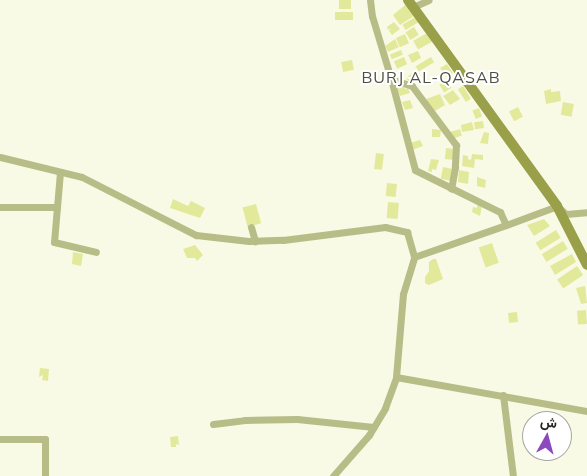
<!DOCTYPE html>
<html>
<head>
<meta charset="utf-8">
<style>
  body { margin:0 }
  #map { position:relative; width:587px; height:476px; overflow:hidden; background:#f8fae6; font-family:Mulish,Vazirmatn,sans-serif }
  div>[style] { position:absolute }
  .building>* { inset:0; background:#e3e99a; transform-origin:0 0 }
  .street>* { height:7px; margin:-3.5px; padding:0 3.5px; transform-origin:3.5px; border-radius:3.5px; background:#b8bd87 }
  .secondary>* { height:10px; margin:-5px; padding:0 5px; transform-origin:5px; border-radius:5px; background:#9a9f4a }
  span { translate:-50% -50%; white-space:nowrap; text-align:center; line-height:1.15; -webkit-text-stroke:4px #fff; paint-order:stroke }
  .quarter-label { font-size:16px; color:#4f5140; letter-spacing:1px }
  .north { position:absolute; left:522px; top:411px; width:50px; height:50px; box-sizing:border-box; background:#fff; border:1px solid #a7a8a5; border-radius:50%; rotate:7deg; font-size:14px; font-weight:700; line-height:20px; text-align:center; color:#24251d }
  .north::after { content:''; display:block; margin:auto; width:18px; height:22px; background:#8b49bd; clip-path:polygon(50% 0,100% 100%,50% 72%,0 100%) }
</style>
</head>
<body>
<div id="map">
  <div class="building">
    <div style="left:339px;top:0;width:12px;height:9px"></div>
    <div style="clip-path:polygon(409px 2px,417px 14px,400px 25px,393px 15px)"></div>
    <div style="left:335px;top:12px;width:18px;height:8px"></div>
    <div style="left:417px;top:16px;width:6px;height:17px;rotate:59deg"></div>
    <div style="clip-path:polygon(394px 22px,400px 29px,392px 35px,389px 31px,391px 28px,388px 30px,387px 27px)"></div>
    <div style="left:414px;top:27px;width:9px;height:10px;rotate:58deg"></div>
    <div style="left:429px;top:32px;width:10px;height:18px;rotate:61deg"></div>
    <div style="left:405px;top:34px;width:10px;height:10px;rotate:66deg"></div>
    <div style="clip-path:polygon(395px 39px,399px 47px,388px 52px,385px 46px)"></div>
    <div style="left:401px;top:50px;width:5px;height:12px;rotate:68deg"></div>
    <div style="clip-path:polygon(418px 51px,421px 58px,412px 63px,408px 55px)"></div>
    <div style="left:404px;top:57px;width:8px;height:11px;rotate:67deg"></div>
    <div style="left:431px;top:57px;width:6px;height:18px;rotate:59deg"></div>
    <div style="left:352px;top:60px;width:10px;height:11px;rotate:79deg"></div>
    <div style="clip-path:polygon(447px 64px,453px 73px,447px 77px,440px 68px)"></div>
    <div style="clip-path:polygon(415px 71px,420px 78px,414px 82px,412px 79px,409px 82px,406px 78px)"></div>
    <div style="left:447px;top:80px;width:9px;height:9px;rotate:58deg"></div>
    <div style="clip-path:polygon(403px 85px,405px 89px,408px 88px,410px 93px,400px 96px,397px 87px)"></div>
    <div style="left:463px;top:86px;width:15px;height:6px;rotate:58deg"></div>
    <div style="clip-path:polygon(551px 89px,551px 92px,560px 91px,561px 101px,546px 104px,544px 91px)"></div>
    <div style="clip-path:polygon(453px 90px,460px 99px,450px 105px,443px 96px)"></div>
    <div style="clip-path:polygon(440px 94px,445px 105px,433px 112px,426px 99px)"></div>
    <div style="clip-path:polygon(410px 100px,413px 108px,405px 110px,402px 102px)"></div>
    <div style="left:563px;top:102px;width:11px;height:13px;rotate:10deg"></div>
    <div style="left:518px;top:107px;width:11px;height:10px;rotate:63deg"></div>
    <div style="left:479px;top:108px;width:9px;height:7px;rotate:69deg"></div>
    <div style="left:483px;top:121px;width:7px;height:9px;rotate:82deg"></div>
    <div style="clip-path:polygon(472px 122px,474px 130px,462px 132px,461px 125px)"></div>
    <div style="clip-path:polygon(432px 129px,441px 130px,440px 137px,432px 137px)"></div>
    <div style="left:460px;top:129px;width:7px;height:10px;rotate:74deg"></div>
    <div style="clip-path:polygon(484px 132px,489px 133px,488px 144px,480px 143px)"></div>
    <div style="clip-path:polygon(420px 140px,423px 146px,412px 150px,410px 143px)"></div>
    <div style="left:446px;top:148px;width:9px;height:11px;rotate:6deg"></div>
    <div style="left:376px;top:153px;width:8px;height:16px;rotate:7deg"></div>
    <div style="clip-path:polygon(472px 154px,483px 155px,483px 160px,475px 159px,474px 168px,462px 166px,463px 155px,468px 156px,468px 159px,471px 160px)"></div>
    <div style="clip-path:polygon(431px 159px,439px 160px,436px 170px,432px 169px,432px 172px,428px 171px)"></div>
    <div style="left:443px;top:167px;width:10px;height:12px;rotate:11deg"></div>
    <div style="clip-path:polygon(459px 170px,469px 172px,468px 184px,458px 182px)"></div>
    <div style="clip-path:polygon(477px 177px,486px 180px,485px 188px,477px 186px)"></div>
    <div style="left:387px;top:183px;width:10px;height:13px;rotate:6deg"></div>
    <div style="clip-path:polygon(173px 199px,188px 206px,191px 201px,205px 208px,200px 218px,170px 208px)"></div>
    <div style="left:388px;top:202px;width:11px;height:16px;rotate:5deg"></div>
    <div style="left:256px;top:204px;width:20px;height:14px;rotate:75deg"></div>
    <div style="clip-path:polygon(477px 205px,482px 206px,480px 216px,472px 212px,473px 207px,477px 208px)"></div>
    <div style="clip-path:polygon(544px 219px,550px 226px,534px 236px,527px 225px)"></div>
    <div style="left:556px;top:230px;width:9px;height:24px;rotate:58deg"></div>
    <div style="left:563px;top:241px;width:9px;height:25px;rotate:58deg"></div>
    <div style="left:492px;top:243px;width:21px;height:14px;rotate:71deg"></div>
    <div style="clip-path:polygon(195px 245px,203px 255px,197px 261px,195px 258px,187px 258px,183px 249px)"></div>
    <div style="clip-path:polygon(73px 252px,83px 254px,81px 266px,72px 264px)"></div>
    <div style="clip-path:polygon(572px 254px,576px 262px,555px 275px,550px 266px)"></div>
    <div style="clip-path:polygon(433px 259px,436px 259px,443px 279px,429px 285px,425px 283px,425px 277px,429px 271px,429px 262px)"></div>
    <div style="left:577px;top:266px;width:11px;height:24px;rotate:56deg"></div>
    <div style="clip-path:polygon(585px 286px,587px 303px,581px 304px,576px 288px)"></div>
    <div style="left:586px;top:310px;width:14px;height:9px;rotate:86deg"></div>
    <div style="left:517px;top:312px;width:10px;height:9px;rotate:84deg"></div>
    <div style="clip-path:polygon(40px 368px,49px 369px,48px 381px,42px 380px,43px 375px,39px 377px)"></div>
    <div style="clip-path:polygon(178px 436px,179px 445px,176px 444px,176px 447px,171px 447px,170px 437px)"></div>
  </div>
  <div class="street">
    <div style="left:370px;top:0;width:16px;rotate:83deg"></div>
    <div style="left:372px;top:16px;width:66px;rotate:73.2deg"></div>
    <div style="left:391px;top:79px;width:94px;rotate:75.2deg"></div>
    <div style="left:415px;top:170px;width:95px;rotate:26.3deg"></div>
    <div style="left:500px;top:212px;width:14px;rotate:65deg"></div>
    <div style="left:506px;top:225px;width:54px;rotate:-20.4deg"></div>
    <div style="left:557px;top:206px;width:12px;rotate:42deg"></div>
    <div style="left:566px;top:214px;width:21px;rotate:-5deg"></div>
    <div style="left:413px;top:7px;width:17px;rotate:-24deg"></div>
    <div style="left:391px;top:79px;width:22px;rotate:18deg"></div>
    <div style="left:412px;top:86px;width:74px;rotate:53.3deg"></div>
    <div style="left:456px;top:145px;width:22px;rotate:93deg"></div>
    <div style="left:455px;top:167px;width:22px;rotate:100deg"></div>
    <div style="left:0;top:157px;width:84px;rotate:13.7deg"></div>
    <div style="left:82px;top:177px;width:128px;rotate:27deg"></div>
    <div style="left:196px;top:235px;width:53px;rotate:6.5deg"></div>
    <div style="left:249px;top:241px;width:34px;rotate:-2deg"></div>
    <div style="left:283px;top:240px;width:103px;rotate:-7.3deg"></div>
    <div style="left:385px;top:227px;width:23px;rotate:13deg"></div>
    <div style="left:407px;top:232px;width:26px;rotate:74deg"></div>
    <div style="left:60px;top:172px;width:70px;rotate:94.9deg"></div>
    <div style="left:54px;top:242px;width:43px;rotate:13.4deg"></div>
    <div style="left:0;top:207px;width:57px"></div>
    <div style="left:251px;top:227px;width:15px;rotate:74deg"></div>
    <div style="left:396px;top:377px;width:194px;rotate:10.1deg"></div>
    <div style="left:503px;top:395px;width:82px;rotate:83deg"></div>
    <div style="left:213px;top:424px;width:32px;rotate:-7deg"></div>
    <div style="left:245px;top:420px;width:52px;rotate:-1.1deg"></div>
    <div style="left:297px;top:419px;width:77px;rotate:5.9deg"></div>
    <div style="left:0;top:439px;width:45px"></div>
    <div style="left:45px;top:439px;width:37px;rotate:90deg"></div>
    <div style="left:333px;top:476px;width:55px;rotate:-48.7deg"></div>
    <div style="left:369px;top:435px;width:31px;rotate:-59deg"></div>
    <div style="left:385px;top:408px;width:33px;rotate:-70deg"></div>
    <div style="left:396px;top:377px;width:83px;rotate:-85.2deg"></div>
    <div style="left:403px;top:294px;width:39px;rotate:-73deg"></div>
    <div style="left:414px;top:257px;width:97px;rotate:-19.2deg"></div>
  </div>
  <div class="secondary">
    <div style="left:408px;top:0;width:254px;rotate:54.1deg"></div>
    <div style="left:557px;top:206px;width:66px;rotate:63deg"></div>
  </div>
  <div class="quarter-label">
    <span style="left:431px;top:77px">BURJ AL-QASAB</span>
  </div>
  <div class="north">ش</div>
</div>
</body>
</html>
